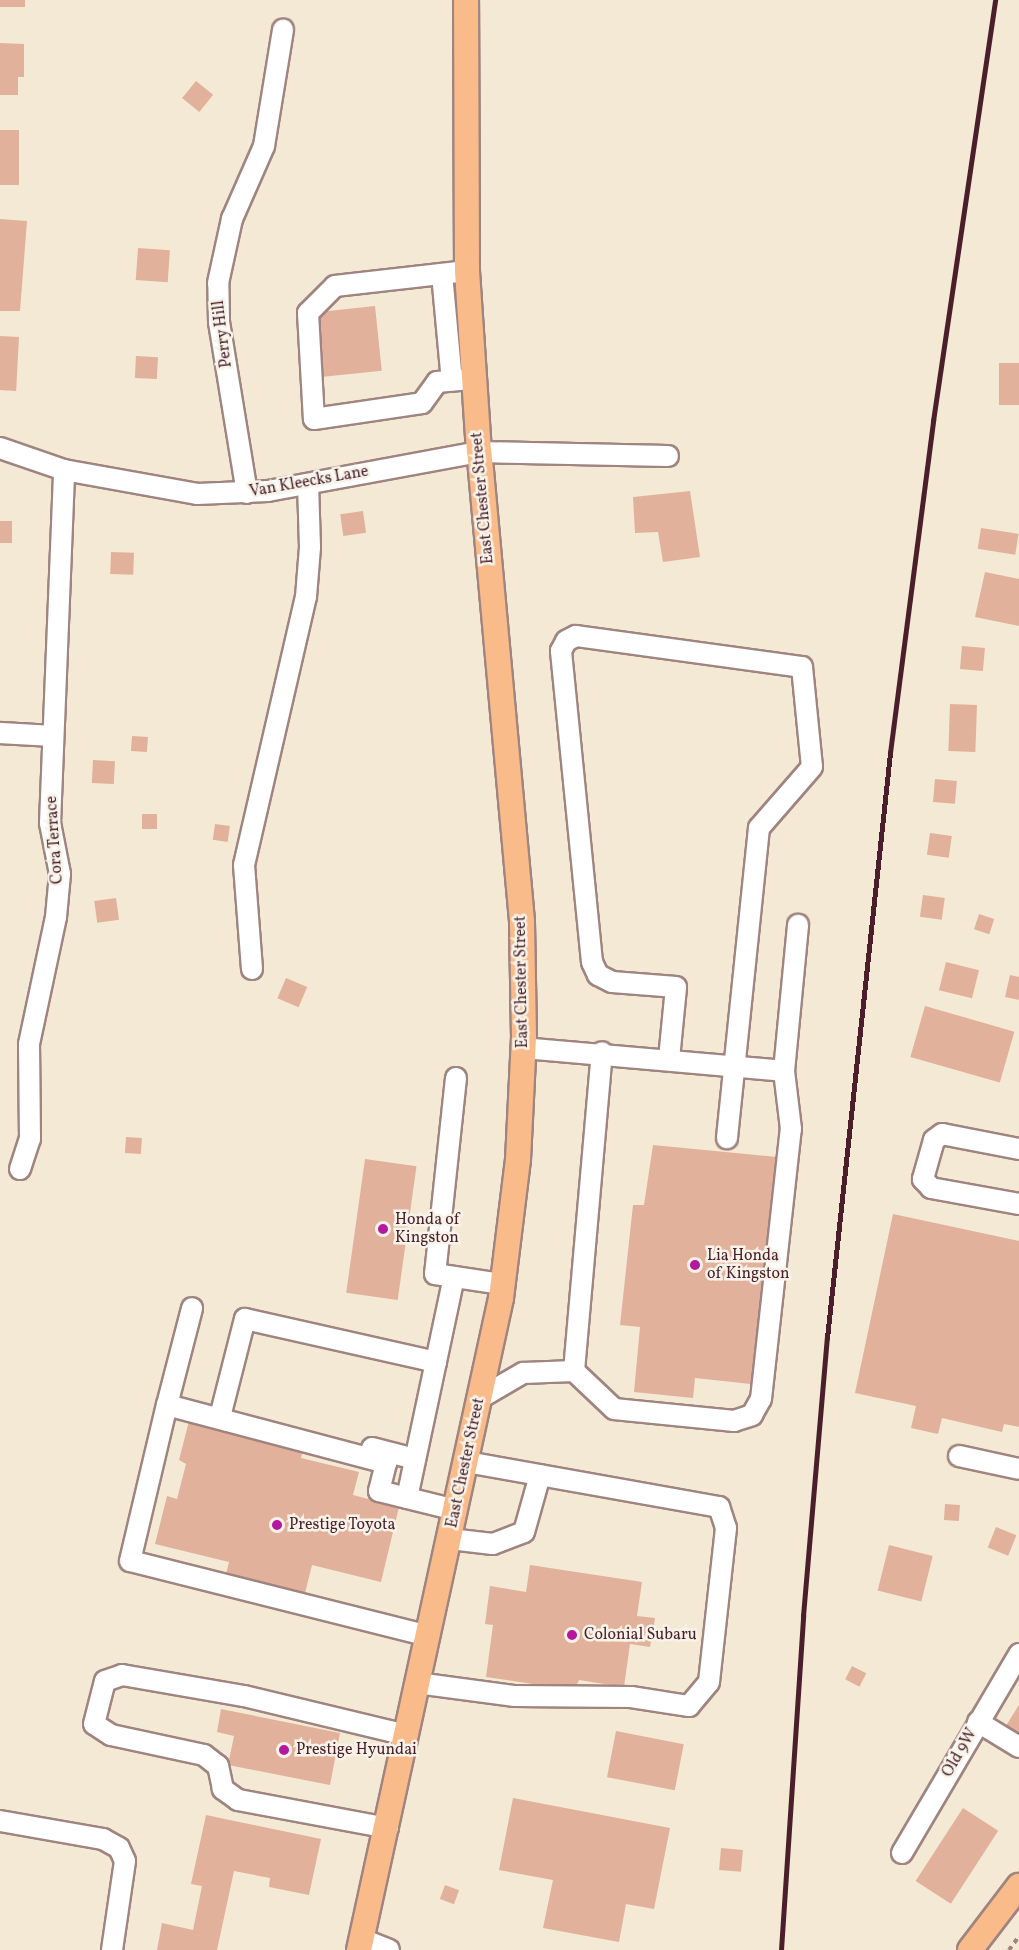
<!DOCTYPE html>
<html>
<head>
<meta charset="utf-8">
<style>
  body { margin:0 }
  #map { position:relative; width:1019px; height:1950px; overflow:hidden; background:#f4e9d4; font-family:Vollkorn,serif }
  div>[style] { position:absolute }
  .building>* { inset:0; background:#e2b19b; transform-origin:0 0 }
  .path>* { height:4px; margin-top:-2px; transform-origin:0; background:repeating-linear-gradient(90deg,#9f8480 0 4.5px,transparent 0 9px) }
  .roads { filter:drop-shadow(2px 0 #9f8480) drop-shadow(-2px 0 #9f8480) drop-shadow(0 2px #9f8480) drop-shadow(0 -2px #9f8480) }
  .minor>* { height:20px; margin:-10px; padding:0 10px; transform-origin:10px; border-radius:10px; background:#fff }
  .major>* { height:24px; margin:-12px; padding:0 12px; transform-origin:12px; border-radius:12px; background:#fabb8b }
  .rail>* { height:4.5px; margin:-2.25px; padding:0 2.25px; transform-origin:2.25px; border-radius:2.25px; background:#4a1f2b }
  .dots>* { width:16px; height:16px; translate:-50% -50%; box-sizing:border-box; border:3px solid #f7f3e8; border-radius:50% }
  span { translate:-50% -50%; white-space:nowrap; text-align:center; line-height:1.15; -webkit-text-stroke:5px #f7f3e8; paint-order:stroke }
  .street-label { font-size:16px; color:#4a1f2b }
  .poi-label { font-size:16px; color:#4a1f2b }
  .left { translate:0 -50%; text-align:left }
</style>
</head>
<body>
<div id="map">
  <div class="building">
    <div style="left:0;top:0;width:25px;height:7px"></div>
    <div style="clip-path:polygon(0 43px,24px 44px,24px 77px,18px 77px,18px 95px,0 95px)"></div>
    <div style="left:196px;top:81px;width:22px;height:22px;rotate:39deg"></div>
    <div style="left:0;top:130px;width:19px;height:55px"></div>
    <div style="clip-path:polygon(0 219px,27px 221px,20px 311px,0 311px)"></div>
    <div style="left:138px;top:248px;width:32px;height:32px;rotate:4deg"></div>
    <div style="left:375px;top:306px;width:65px;height:61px;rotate:84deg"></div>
    <div style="left:0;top:336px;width:19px;height:54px;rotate:3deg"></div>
    <div style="left:136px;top:356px;width:22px;height:22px;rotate:3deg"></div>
    <div style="left:999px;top:363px;width:20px;height:42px"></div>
    <div style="clip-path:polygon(690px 491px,700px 557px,663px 562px,658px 532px,635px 533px,633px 497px)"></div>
    <div style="left:363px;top:511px;width:22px;height:23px;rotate:82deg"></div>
    <div style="left:0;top:521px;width:12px;height:22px"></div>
    <div style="left:981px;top:528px;width:38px;height:21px;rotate:9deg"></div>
    <div style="left:111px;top:552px;width:23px;height:22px;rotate:2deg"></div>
    <div style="clip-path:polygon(985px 572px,1019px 579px,1019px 626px,975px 617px)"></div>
    <div style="left:962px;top:646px;width:23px;height:23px;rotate:5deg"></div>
    <div style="left:950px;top:704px;width:27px;height:47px;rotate:2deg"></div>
    <div style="left:132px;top:736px;width:16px;height:15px;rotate:4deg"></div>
    <div style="left:93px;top:760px;width:22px;height:23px;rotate:3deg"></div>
    <div style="left:935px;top:779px;width:22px;height:23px;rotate:5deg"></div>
    <div style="left:142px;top:814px;width:15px;height:15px"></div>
    <div style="left:215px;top:824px;width:15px;height:16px;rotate:8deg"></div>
    <div style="left:930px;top:833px;width:22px;height:22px;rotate:8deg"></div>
    <div style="left:923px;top:895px;width:22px;height:22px;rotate:8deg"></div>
    <div style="left:116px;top:898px;width:22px;height:22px;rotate:82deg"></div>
    <div style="left:979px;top:914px;width:16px;height:16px;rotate:18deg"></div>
    <div style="left:946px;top:962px;width:34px;height:29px;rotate:14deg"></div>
    <div style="clip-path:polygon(1010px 975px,1019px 977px,1019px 1000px,1005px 997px)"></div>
    <div style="left:286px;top:978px;width:23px;height:22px;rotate:23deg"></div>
    <div style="left:925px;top:1006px;width:93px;height:53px;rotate:16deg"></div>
    <div style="left:126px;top:1137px;width:16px;height:16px;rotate:4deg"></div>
    <div style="clip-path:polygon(653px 1145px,777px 1157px,751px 1384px,695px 1378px,693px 1398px,634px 1392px,640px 1327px,620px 1325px,633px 1205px,644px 1205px)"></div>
    <div style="left:365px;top:1159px;width:52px;height:135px;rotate:8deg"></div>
    <div style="clip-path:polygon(893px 1214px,1019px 1241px,1019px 1427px,1004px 1424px,1002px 1432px,942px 1418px,938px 1434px,911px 1428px,916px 1406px,855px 1393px)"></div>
    <div style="clip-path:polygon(189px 1421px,303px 1449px,301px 1458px,359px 1472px,353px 1495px,399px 1507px,381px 1582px,312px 1565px,305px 1593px,226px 1574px,229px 1562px,155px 1544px,167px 1496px,177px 1499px,186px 1464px,179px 1460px)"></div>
    <div style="left:945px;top:1504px;width:15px;height:16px;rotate:4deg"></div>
    <div style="left:996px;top:1527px;width:22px;height:22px;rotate:22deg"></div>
    <div style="left:889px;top:1545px;width:45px;height:47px;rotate:14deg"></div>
    <div style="clip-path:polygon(530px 1565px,642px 1582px,637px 1616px,655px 1618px,650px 1647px,630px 1644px,624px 1687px,579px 1680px,574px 1690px,486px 1677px,493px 1625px,485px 1624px,490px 1586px,526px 1592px)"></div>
    <div style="left:852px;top:1666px;width:16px;height:15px;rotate:27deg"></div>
    <div style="clip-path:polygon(1019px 1705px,1019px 1738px,1004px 1729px)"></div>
    <div style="clip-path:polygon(221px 1709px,340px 1733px,330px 1785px,228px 1765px,234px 1736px,217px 1732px)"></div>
    <div style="left:616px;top:1731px;width:69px;height:47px;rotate:11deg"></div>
    <div style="clip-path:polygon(513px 1798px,670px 1828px,654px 1909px,626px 1904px,619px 1942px,543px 1928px,553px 1880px,499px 1870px)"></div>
    <div style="left:963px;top:1808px;width:42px;height:87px;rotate:33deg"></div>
    <div style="clip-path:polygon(206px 1815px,321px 1839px,309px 1895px,269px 1887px,270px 1878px,234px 1871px,217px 1950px,157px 1950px,162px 1923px,193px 1930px,202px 1886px,191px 1884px)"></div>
    <div style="left:721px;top:1848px;width:22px;height:22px;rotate:5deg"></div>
    <div style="left:445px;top:1885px;width:15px;height:15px;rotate:20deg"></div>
  </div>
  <div class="path">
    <div style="left:1009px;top:1950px;width:17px;rotate:-54deg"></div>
  </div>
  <div class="roads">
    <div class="minor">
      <div style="left:467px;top:271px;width:133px;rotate:173.5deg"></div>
      <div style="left:335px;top:286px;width:38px;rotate:135deg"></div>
      <div style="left:308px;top:313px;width:106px;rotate:86.8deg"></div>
      <div style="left:314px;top:419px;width:109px;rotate:-8.4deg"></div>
      <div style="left:422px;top:403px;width:26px;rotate:-54deg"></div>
      <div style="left:437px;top:382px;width:37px;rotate:-5deg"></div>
      <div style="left:442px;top:274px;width:107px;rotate:84.7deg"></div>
      <div style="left:0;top:448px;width:68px;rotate:19deg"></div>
      <div style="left:64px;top:470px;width:135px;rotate:10.2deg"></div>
      <div style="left:197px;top:494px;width:71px;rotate:-2.4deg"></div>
      <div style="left:268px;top:491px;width:215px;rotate:-10.5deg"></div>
      <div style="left:479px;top:452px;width:189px;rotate:1.2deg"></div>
      <div style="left:247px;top:493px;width:173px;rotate:-99.3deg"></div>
      <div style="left:219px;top:322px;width:39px;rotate:-91deg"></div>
      <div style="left:218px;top:283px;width:66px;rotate:-77.7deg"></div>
      <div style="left:232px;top:219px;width:80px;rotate:-66.3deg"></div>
      <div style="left:264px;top:146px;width:118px;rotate:-80.7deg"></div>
      <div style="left:0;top:733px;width:52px;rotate:3.3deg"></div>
      <div style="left:252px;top:969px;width:104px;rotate:-94.4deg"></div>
      <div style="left:244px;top:865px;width:275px;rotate:-77deg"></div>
      <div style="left:306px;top:597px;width:50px;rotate:-85.4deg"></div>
      <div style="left:310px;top:547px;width:63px;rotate:-91.8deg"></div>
      <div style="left:523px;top:1048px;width:262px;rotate:5deg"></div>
      <div style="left:784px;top:1071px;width:147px;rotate:-84.5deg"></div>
      <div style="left:669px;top:1059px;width:72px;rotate:-84.4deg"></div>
      <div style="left:676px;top:987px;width:64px;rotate:-175.5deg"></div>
      <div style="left:612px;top:982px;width:16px;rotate:-153deg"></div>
      <div style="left:598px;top:975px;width:14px;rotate:-115deg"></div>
      <div style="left:592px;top:962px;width:313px;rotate:-95.7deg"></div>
      <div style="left:561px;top:651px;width:11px;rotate:-63deg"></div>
      <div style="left:566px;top:641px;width:11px;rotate:-27deg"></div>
      <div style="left:576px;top:636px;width:228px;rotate:7.8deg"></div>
      <div style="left:802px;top:667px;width:100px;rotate:84.3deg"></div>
      <div style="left:812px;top:767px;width:81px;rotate:131deg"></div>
      <div style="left:759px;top:828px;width:312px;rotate:95.9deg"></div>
      <div style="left:456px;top:1078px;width:197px;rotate:96.1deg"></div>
      <div style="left:435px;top:1274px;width:68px;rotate:8.5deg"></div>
      <div style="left:1019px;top:1149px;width:78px;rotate:-169deg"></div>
      <div style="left:942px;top:1134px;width:10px;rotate:143deg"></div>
      <div style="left:934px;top:1140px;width:41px;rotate:105.8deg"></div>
      <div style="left:923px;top:1179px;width:12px;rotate:48deg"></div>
      <div style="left:931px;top:1188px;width:89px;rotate:10.3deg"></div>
      <div style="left:20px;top:1169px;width:32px;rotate:-72deg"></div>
      <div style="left:30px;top:1139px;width:95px;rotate:-90.6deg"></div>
      <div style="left:29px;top:1044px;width:130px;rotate:-78deg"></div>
      <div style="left:56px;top:917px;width:43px;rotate:-84.7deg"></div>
      <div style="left:60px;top:874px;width:52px;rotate:-101.1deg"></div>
      <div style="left:50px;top:823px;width:353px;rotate:-87.7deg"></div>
      <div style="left:574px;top:1371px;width:320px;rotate:-85deg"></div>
      <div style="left:480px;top:1398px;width:50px;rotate:-30.2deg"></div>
      <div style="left:523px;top:1373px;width:51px;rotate:-2.2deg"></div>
      <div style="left:574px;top:1371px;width:55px;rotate:43.5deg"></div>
      <div style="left:614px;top:1409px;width:121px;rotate:5.7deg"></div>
      <div style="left:734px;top:1421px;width:19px;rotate:-18deg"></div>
      <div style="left:752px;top:1415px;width:18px;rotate:-61deg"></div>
      <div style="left:761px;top:1399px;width:272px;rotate:-83.7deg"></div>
      <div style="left:791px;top:1129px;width:58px;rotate:-96.9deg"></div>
      <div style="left:167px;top:1405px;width:100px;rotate:-75.5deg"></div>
      <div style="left:222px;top:1409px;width:93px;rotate:-75.7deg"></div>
      <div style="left:245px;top:1319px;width:196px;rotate:12.7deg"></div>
      <div style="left:372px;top:1448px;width:44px;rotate:14.3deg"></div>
      <div style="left:959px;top:1456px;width:61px;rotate:12.2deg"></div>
      <div style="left:407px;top:1498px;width:226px;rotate:-78deg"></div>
      <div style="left:450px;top:1539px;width:43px;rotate:6.6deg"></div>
      <div style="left:493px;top:1544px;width:33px;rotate:-21deg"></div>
      <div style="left:524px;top:1532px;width:59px;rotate:-74.3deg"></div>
      <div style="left:429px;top:1636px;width:308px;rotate:-165.9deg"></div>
      <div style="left:130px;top:1561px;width:160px;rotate:-76.7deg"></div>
      <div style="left:167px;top:1405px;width:227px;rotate:14.8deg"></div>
      <div style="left:386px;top:1463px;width:29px;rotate:104deg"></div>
      <div style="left:379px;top:1491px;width:79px;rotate:13.9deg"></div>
      <div style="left:417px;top:1683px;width:99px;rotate:7.6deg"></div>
      <div style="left:515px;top:1696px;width:116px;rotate:0.5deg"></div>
      <div style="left:631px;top:1697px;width:59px;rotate:8.8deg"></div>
      <div style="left:689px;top:1706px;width:31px;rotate:-50deg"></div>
      <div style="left:709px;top:1682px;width:155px;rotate:-83.7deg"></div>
      <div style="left:726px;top:1528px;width:22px;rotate:-108deg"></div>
      <div style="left:719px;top:1507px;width:257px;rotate:-169.9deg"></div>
      <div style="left:978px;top:1722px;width:48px;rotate:31.4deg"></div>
      <div style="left:0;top:1821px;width:105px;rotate:9.9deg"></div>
      <div style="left:103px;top:1839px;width:18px;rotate:29deg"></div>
      <div style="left:119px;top:1848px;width:14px;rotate:65deg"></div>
      <div style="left:125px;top:1861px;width:90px;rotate:98.3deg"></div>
      <div style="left:388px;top:1828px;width:153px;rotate:-169.4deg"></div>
      <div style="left:238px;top:1800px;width:19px;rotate:-144deg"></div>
      <div style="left:223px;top:1789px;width:24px;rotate:-102deg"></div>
      <div style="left:218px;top:1766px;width:18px;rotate:-142deg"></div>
      <div style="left:204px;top:1755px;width:95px;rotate:-167.9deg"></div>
      <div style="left:111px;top:1735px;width:20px;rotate:-147deg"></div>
      <div style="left:94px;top:1724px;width:44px;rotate:-75.7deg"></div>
      <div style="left:105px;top:1681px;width:18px;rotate:-19deg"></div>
      <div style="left:122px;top:1675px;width:124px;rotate:9.8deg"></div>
      <div style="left:244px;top:1696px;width:167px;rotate:13.5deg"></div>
      <div style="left:902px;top:1853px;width:231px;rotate:-59.5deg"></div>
      <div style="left:362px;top:1939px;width:29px;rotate:22deg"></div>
    </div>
    <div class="major">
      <div style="left:359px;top:1950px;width:667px;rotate:-77.71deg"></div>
      <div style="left:501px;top:1298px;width:139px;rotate:-83deg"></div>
      <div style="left:518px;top:1160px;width:123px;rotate:-87.2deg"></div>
      <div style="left:524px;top:1037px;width:116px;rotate:-91deg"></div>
      <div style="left:522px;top:921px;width:471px;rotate:-95.2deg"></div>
      <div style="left:479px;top:452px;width:181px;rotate:-93.8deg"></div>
      <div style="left:467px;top:271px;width:271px;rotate:-90.2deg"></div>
      <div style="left:970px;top:1950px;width:81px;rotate:-52.6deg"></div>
    </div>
  </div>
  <div class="rail">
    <div style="left:781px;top:1950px;width:335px;rotate:-86.2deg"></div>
    <div style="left:803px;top:1616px;width:279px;rotate:-85.1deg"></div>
    <div style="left:827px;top:1338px;width:588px;rotate:-83.85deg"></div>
    <div style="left:890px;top:753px;width:335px;rotate:-82.6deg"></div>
    <div style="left:933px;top:421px;width:426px;rotate:-81.6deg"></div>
  </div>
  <div class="dots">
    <div style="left:383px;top:1229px;background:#b5179e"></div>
    <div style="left:695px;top:1265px;background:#b5179e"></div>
    <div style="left:277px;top:1525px;background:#b5179e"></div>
    <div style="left:572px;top:1635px;background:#b5179e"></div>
    <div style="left:284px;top:1750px;background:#b5179e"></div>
  </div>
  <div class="street-label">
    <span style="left:223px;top:334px;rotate:-97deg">Perry Hill</span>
    <span style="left:309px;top:482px;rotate:-10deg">Van Kleecks Lane</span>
    <span style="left:483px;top:498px;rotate:-95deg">East Chester Street</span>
    <span style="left:55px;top:840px;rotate:-94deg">Cora Terrace</span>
    <span style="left:522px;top:982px;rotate:-91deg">East Chester Street</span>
    <span style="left:466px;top:1463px;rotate:-78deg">East Chester Street</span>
    <span style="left:960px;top:1753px;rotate:-60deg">Old 9W</span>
  </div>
  <div class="poi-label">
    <span class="left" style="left:395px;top:1229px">Honda of<br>Kingston</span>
    <span class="left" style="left:707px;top:1265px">Lia Honda<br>of Kingston</span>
    <span class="left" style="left:289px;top:1525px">Prestige Toyota</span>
    <span class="left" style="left:584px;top:1635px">Colonial Subaru</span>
    <span class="left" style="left:296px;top:1750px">Prestige Hyundai</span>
  </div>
</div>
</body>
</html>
